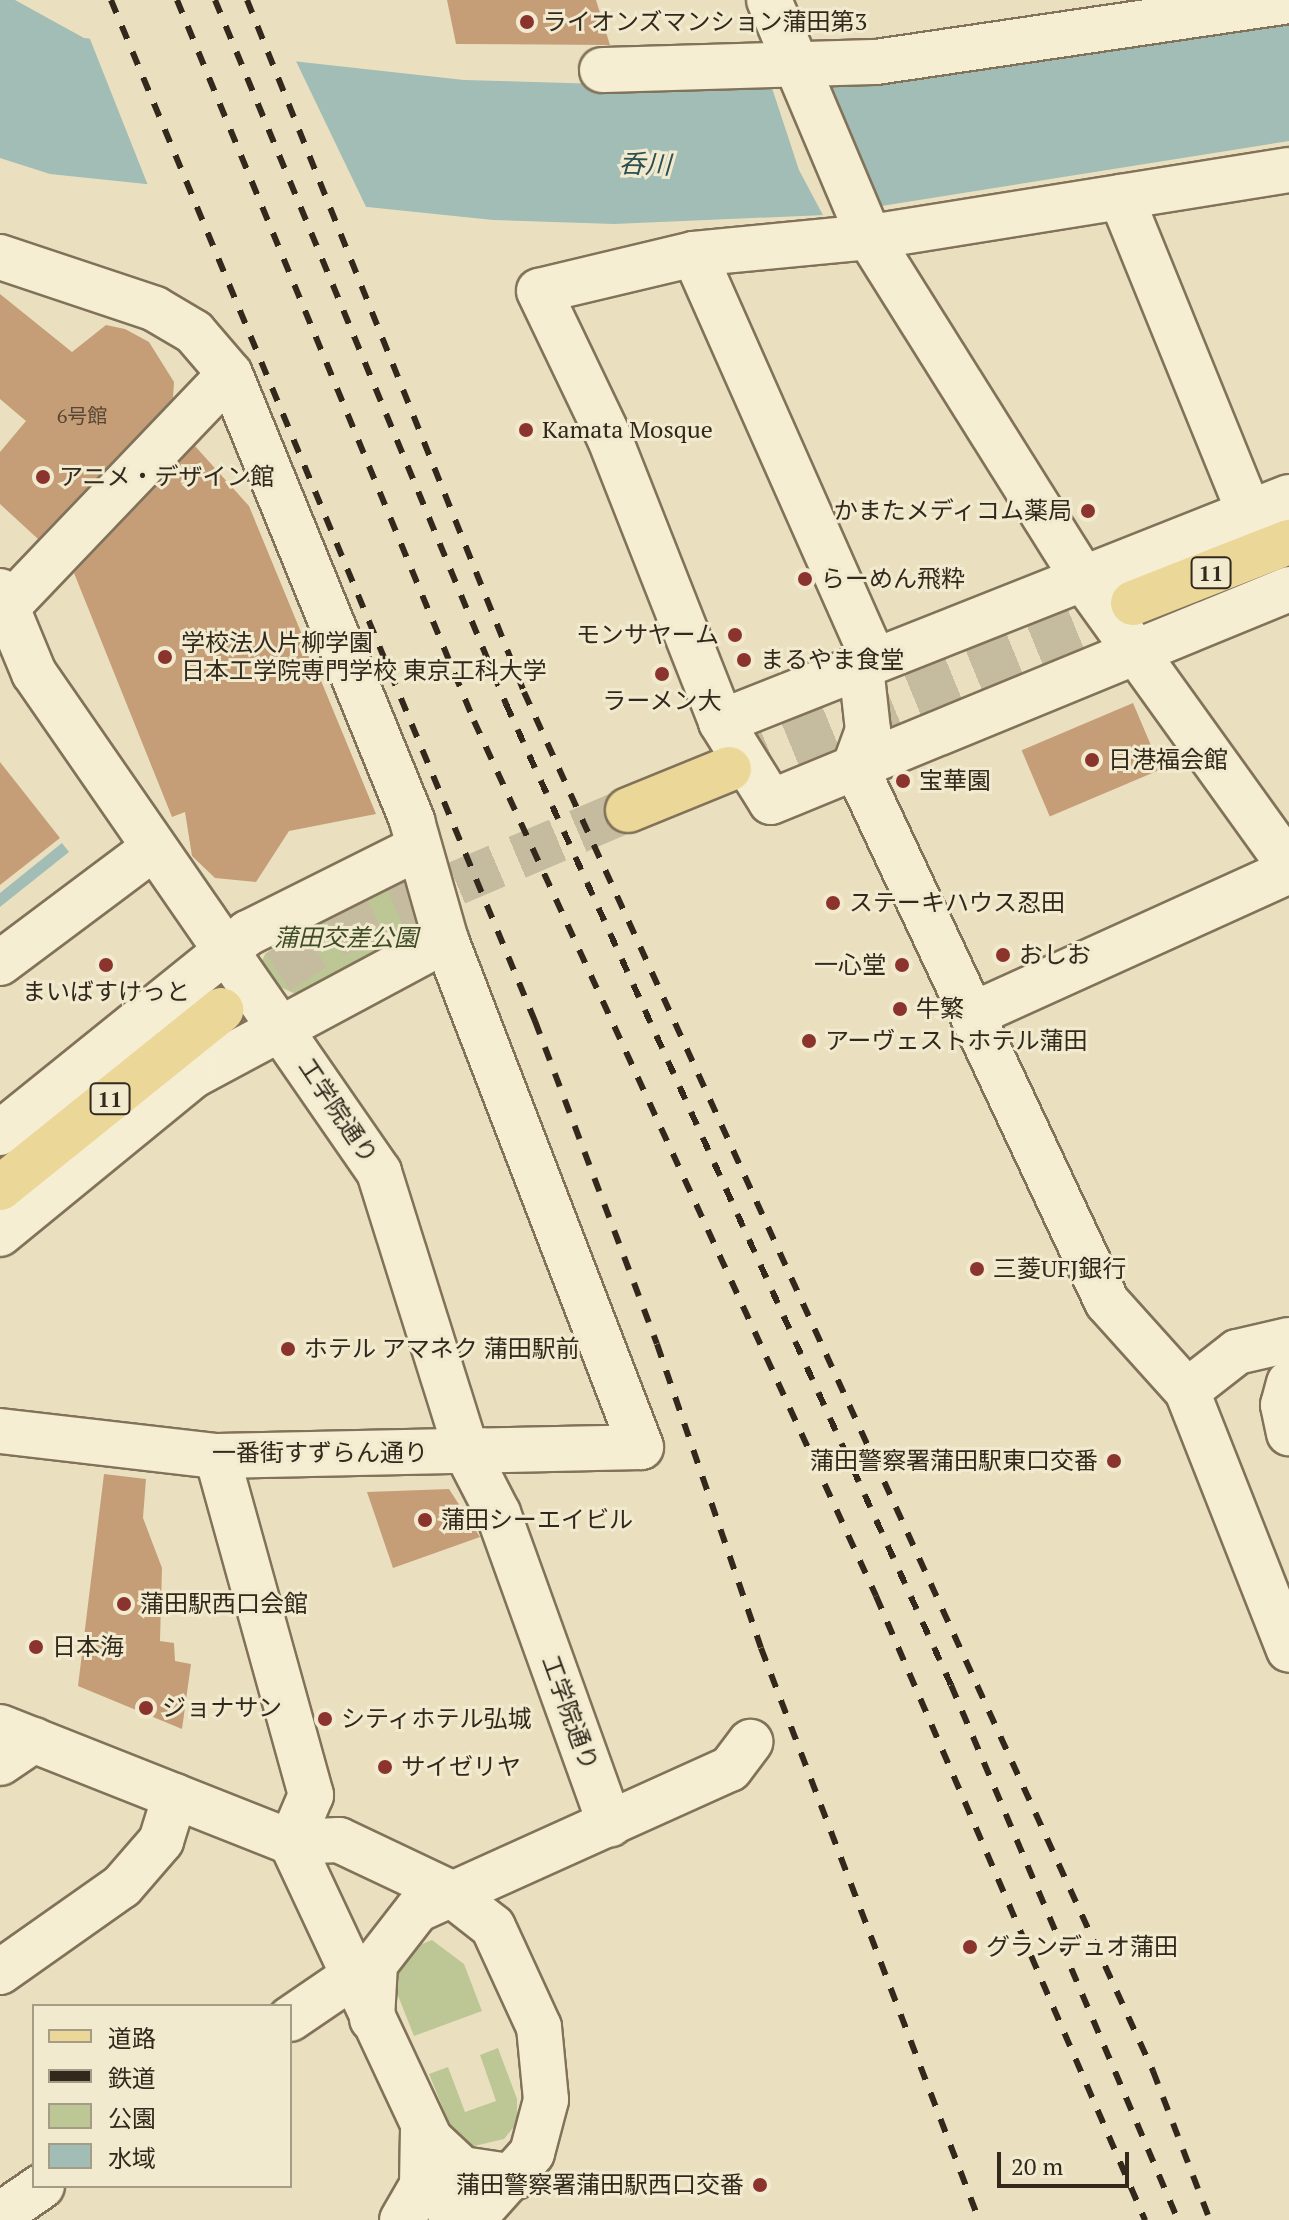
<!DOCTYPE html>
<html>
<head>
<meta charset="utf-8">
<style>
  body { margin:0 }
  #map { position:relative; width:1289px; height:2220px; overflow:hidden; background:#eae0bf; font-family:"PT Serif","Noto Sans JP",serif }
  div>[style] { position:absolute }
  .green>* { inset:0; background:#bdc795 }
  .water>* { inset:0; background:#a2bcb6 }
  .pier>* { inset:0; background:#eae0bf }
  .building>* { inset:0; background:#c59e78; transform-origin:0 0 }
  .primary-tunnel>* { height:44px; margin-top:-22px; transform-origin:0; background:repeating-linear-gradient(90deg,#c5bb9e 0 44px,transparent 0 66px) }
  .roads { filter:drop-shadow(2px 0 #817259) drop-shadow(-2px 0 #817259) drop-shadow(0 2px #817259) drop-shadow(0 -2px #817259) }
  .minor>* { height:44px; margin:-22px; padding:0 22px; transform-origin:22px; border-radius:22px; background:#f6eed2 }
  .tertiary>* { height:44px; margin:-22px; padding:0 22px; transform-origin:22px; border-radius:22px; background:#f6eed2 }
  .primary>* { height:44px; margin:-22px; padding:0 22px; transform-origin:22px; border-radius:22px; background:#ebd899 }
  .rail>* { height:6px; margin-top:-3px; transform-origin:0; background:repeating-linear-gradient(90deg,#32281c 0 14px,transparent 0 28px) }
  .dots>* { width:22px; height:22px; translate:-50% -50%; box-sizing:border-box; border:4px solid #f2eace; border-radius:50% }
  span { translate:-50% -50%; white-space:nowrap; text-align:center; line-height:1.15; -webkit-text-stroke:6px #f2eace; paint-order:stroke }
  .number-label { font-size:20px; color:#574633 }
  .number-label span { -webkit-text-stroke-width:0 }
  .shield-label span { padding:2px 6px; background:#f2eace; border:2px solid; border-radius:6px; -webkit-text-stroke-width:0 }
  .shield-label { font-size:22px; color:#32281c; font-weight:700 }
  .poi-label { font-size:24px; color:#32281c }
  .left { translate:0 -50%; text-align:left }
  .right { translate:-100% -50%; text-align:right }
  .park-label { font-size:24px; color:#3f4d25; font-style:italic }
  .street-label { font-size:24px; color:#32281c }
  .water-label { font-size:26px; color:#2d5051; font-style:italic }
  .legend { position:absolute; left:32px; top:2004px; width:260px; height:184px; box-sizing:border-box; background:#f2eace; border:2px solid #a59c87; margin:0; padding:10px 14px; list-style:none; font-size:24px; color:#32281c }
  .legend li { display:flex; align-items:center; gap:16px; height:40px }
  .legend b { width:40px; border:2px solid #a59c87 }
  .scale { position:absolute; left:997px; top:2152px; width:132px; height:36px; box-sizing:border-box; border:4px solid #32281c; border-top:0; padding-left:10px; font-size:24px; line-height:28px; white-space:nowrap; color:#32281c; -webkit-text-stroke:6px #f2eace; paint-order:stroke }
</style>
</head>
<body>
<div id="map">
  <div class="green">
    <div style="clip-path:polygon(407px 869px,433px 931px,306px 999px,276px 985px,261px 963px,265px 954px,328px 907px)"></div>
    <div style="clip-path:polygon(432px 1940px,464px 1964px,482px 2011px,414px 2036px,391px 1978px,412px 1948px)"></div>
    <div style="clip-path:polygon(498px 2048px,517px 2099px,517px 2123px,504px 2139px,470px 2147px,451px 2128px,429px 2074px,448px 2067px,465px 2112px,496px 2101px,480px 2055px)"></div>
  </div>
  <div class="water">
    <div style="clip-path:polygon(0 0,15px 0,84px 38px,464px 80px,770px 89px,1289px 13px,1289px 141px,825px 215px,614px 224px,493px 220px,50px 174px,0 158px)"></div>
    <div style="clip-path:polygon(62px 843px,69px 852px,0 907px,0 893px)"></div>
  </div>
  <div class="pier">
    <div style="clip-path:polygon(88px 34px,294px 57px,368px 211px,149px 188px)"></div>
    <div style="clip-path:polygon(815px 81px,873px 212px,825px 219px,799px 170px,771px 85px)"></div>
  </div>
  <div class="building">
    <div style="clip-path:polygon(447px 0,596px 0,610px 45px,456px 44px)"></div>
    <div style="clip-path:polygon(0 294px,72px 352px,106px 325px,125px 329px,149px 342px,174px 382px,173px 398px,38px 539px,0 504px,0 452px,26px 421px,0 399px)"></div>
    <div style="clip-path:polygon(195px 446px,249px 506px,376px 814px,289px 831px,256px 882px,215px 878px,192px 856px,185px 812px,172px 817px,74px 573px)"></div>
    <div style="left:1133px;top:703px;width:72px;height:121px;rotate:67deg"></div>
    <div style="clip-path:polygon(0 762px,60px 838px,0 885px)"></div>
    <div style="clip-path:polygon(104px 1474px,146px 1479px,143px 1518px,162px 1568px,160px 1641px,174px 1643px,175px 1661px,191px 1664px,182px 1729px,78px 1686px)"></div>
    <div style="clip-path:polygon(449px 1489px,480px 1537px,393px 1568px,367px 1492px)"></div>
  </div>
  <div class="primary-tunnel">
    <div style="left:729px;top:769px;width:437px;rotate:-22.3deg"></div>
    <div style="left:223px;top:1009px;width:134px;rotate:-33.5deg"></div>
    <div style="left:335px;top:935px;width:319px;rotate:-23.1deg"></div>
  </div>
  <div class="roads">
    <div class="minor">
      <div style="left:769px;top:0;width:257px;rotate:67.1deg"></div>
      <div style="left:869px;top:237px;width:401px;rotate:57.9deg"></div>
      <div style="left:1082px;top:577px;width:355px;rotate:54.3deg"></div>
      <div style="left:602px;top:70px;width:274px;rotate:-1.7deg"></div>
      <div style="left:876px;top:62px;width:417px;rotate:-8.4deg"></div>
      <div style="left:1289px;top:170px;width:425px;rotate:170.9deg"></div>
      <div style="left:869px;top:237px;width:176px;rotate:174.5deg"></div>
      <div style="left:694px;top:254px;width:159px;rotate:166.6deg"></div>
      <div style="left:539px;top:291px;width:162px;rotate:64.4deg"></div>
      <div style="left:609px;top:437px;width:306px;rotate:68.5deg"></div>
      <div style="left:721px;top:722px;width:94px;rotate:58deg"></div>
      <div style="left:771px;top:802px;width:560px;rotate:-22.35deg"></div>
      <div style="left:1121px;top:197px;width:341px;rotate:67.9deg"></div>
      <div style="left:694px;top:254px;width:427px;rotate:66.1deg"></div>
      <div style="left:867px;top:644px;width:24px;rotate:105deg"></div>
      <div style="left:861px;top:667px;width:63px;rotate:83.7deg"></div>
      <div style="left:868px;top:730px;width:37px;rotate:110deg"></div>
      <div style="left:855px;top:765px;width:593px;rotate:64.86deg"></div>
      <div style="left:1107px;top:1302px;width:120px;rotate:48deg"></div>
      <div style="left:0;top:257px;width:163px;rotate:18.5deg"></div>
      <div style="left:155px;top:309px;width:45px;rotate:30.5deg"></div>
      <div style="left:194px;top:332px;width:55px;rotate:49.4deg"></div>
      <div style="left:230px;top:374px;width:483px;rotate:67.8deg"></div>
      <div style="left:412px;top:821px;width:124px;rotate:74.1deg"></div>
      <div style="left:446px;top:940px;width:286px;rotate:151.8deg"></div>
      <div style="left:194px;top:1075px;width:251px;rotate:140.7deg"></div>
      <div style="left:0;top:591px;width:89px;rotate:67.5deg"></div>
      <div style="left:34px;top:673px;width:607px;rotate:55.34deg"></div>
      <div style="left:379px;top:1172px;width:294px;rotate:72.6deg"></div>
      <div style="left:467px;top:1453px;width:68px;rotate:62.7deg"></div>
      <div style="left:498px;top:1513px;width:331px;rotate:70.2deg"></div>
      <div style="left:10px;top:604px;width:318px;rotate:-46.3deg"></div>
      <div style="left:721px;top:722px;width:611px;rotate:-21.61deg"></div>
      <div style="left:0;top:963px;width:192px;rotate:-36.8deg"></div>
      <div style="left:974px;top:1014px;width:346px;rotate:-24.4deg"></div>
      <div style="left:0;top:1133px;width:319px;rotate:-38.9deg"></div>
      <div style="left:248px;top:933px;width:188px;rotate:-26.6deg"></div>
      <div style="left:0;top:1431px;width:218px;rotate:6.6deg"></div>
      <div style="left:217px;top:1456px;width:424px;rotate:-1.2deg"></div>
      <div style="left:641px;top:1447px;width:543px;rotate:-111.04deg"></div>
      <div style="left:217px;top:1456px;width:352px;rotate:74.5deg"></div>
      <div style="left:311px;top:1795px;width:51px;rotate:113.1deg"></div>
      <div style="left:0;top:1763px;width:41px;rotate:-34.1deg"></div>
      <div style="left:0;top:1972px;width:149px;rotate:-35.2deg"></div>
      <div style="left:122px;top:1886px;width:60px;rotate:-49.1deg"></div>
      <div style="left:161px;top:1841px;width:47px;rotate:-72.7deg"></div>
      <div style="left:290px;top:2019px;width:73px;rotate:-34.3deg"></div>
      <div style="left:425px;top:2135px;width:89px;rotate:72.4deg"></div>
      <div style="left:0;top:2215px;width:51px;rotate:-34.6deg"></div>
    </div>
    <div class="tertiary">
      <div style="left:1289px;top:1340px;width:53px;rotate:167deg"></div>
      <div style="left:1237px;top:1352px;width:63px;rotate:142deg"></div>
      <div style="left:1187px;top:1391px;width:278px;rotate:68.5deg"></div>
      <div style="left:1289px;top:1383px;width:23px;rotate:105deg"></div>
      <div style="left:1283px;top:1405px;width:29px;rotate:78deg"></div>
      <div style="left:0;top:1727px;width:313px;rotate:21.6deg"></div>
      <div style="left:291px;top:1842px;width:48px;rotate:-2.4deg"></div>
      <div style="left:339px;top:1840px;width:119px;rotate:25.3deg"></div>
      <div style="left:447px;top:1891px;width:58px;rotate:38deg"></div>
      <div style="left:493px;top:1927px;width:110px;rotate:65.3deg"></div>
      <div style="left:539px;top:2027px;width:73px;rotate:84.5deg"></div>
      <div style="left:546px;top:2100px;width:55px;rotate:104.8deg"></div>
      <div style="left:532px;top:2153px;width:90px;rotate:131.8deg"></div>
      <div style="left:291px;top:1842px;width:328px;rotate:64.9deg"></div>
      <div style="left:430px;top:2139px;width:44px;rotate:43.2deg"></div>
      <div style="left:462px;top:2169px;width:54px;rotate:8.6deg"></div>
      <div style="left:372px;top:2019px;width:55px;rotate:-86.9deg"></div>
      <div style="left:375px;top:1964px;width:68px;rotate:-52.1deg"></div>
      <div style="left:417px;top:1910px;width:343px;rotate:-24.3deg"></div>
      <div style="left:730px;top:1769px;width:34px;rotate:-53deg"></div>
      <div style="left:402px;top:2220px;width:39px;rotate:-60deg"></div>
      <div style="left:422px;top:2186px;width:59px;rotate:-89deg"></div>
    </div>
    <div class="primary">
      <div style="left:1133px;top:603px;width:168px;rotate:-21.4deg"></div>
      <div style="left:628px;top:810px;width:109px;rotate:-22.1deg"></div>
      <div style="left:0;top:1188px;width:284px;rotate:-38.8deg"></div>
    </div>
  </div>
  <div class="rail">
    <div style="left:111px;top:0;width:1106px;rotate:67.45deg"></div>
    <div style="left:535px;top:1021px;width:345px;rotate:69.3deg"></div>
    <div style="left:657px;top:1344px;width:321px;rotate:71.1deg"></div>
    <div style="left:761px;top:1648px;width:612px;rotate:69.14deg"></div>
    <div style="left:177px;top:0;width:780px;rotate:67.61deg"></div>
    <div style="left:474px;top:721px;width:963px;rotate:65.32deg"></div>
    <div style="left:876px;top:1596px;width:680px;rotate:66.68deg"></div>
    <div style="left:215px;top:0;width:762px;rotate:67.54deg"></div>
    <div style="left:506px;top:704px;width:1077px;rotate:65.6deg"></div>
    <div style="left:951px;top:1685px;width:581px;rotate:67.01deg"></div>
    <div style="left:247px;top:0;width:745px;rotate:68.18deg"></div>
    <div style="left:524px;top:692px;width:1516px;rotate:65.48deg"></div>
    <div style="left:1153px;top:2071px;width:160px;rotate:69.1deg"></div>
  </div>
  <div class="dots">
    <div style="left:527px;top:22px;background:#8b342e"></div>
    <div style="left:526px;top:430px;background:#8b342e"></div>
    <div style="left:43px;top:477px;background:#8b342e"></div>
    <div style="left:1088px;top:511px;background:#8b342e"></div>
    <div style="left:805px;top:579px;background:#8b342e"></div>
    <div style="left:735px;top:635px;background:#8b342e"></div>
    <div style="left:165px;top:657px;background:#8b342e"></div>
    <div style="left:744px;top:660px;background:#8b342e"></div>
    <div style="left:662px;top:674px;background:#8b342e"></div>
    <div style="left:1092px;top:760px;background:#8b342e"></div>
    <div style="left:903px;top:781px;background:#8b342e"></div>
    <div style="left:833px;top:903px;background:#8b342e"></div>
    <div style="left:1003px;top:955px;background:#8b342e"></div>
    <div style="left:106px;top:965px;background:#8b342e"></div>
    <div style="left:902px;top:965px;background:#8b342e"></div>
    <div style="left:900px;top:1009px;background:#8b342e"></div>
    <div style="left:809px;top:1041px;background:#8b342e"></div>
    <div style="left:977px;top:1269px;background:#8b342e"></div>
    <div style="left:288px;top:1349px;background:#8b342e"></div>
    <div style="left:1114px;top:1461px;background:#8b342e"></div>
    <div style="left:425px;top:1520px;background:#8b342e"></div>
    <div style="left:124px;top:1604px;background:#8b342e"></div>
    <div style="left:36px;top:1647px;background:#8b342e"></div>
    <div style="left:146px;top:1708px;background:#8b342e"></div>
    <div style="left:325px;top:1719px;background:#8b342e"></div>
    <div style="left:385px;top:1767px;background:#8b342e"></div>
    <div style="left:970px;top:1947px;background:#8b342e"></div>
    <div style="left:760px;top:2185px;background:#8b342e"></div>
  </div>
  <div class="number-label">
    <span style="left:82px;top:415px">6号館</span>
  </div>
  <div class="shield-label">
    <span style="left:1211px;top:573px">11</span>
    <span style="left:110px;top:1099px">11</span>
  </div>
  <div class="poi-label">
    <span class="left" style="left:543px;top:22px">ライオンズマンション蒲田第3</span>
    <span class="left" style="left:542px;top:430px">Kamata Mosque</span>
    <span class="left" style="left:59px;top:477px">アニメ・デザイン館</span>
    <span class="right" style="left:1072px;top:511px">かまたメディコム薬局</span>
    <span class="left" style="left:821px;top:579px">らーめん飛粋</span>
    <span class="right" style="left:719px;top:635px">モンサヤーム</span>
    <span class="left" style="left:181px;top:657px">学校法人片柳学園<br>日本工学院専門学校 東京工科大学</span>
    <span class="left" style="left:760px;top:660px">まるやま食堂</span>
    <span style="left:662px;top:701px">ラーメン大</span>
    <span class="left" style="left:1108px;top:760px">日港福会館</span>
    <span class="left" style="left:919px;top:781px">宝華園</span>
    <span class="left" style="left:849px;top:903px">ステーキハウス忍田</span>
    <span class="left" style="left:1019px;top:955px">おしお</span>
    <span class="right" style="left:886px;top:965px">一心堂</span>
    <span style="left:106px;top:992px">まいばすけっと</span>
    <span class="left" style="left:916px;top:1009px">牛繁</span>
    <span class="left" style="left:825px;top:1041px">アーヴェストホテル蒲田</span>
    <span class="left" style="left:993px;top:1269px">三菱UFJ銀行</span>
    <span class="left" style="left:304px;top:1349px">ホテル アマネク 蒲田駅前</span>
    <span class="right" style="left:1098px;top:1461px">蒲田警察署蒲田駅東口交番</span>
    <span class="left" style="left:441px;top:1520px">蒲田シーエイビル</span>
    <span class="left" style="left:140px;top:1604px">蒲田駅西口会館</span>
    <span class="left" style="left:52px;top:1647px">日本海</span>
    <span class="left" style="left:162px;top:1708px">ジョナサン</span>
    <span class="left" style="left:341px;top:1719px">シティホテル弘城</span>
    <span class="left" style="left:401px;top:1767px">サイゼリヤ</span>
    <span class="left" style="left:986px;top:1947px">グランデュオ蒲田</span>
    <span class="right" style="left:744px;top:2185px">蒲田警察署蒲田駅西口交番</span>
  </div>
  <div class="park-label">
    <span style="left:346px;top:938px">蒲田交差公園</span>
  </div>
  <div class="street-label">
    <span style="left:338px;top:1111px;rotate:56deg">工学院通り</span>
    <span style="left:320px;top:1453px">一番街すずらん通り</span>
    <span style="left:570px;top:1713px;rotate:70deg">工学院通り</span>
  </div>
  <div class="water-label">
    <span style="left:645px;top:164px;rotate:2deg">呑川</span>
  </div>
  <ul class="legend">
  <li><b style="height:10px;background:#ebd899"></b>道路</li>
  <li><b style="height:10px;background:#32281c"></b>鉄道</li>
  <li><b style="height:22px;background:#bdc795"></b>公園</li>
  <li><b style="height:22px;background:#a2bcb6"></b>水域</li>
  </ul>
  <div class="scale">20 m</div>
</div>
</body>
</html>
